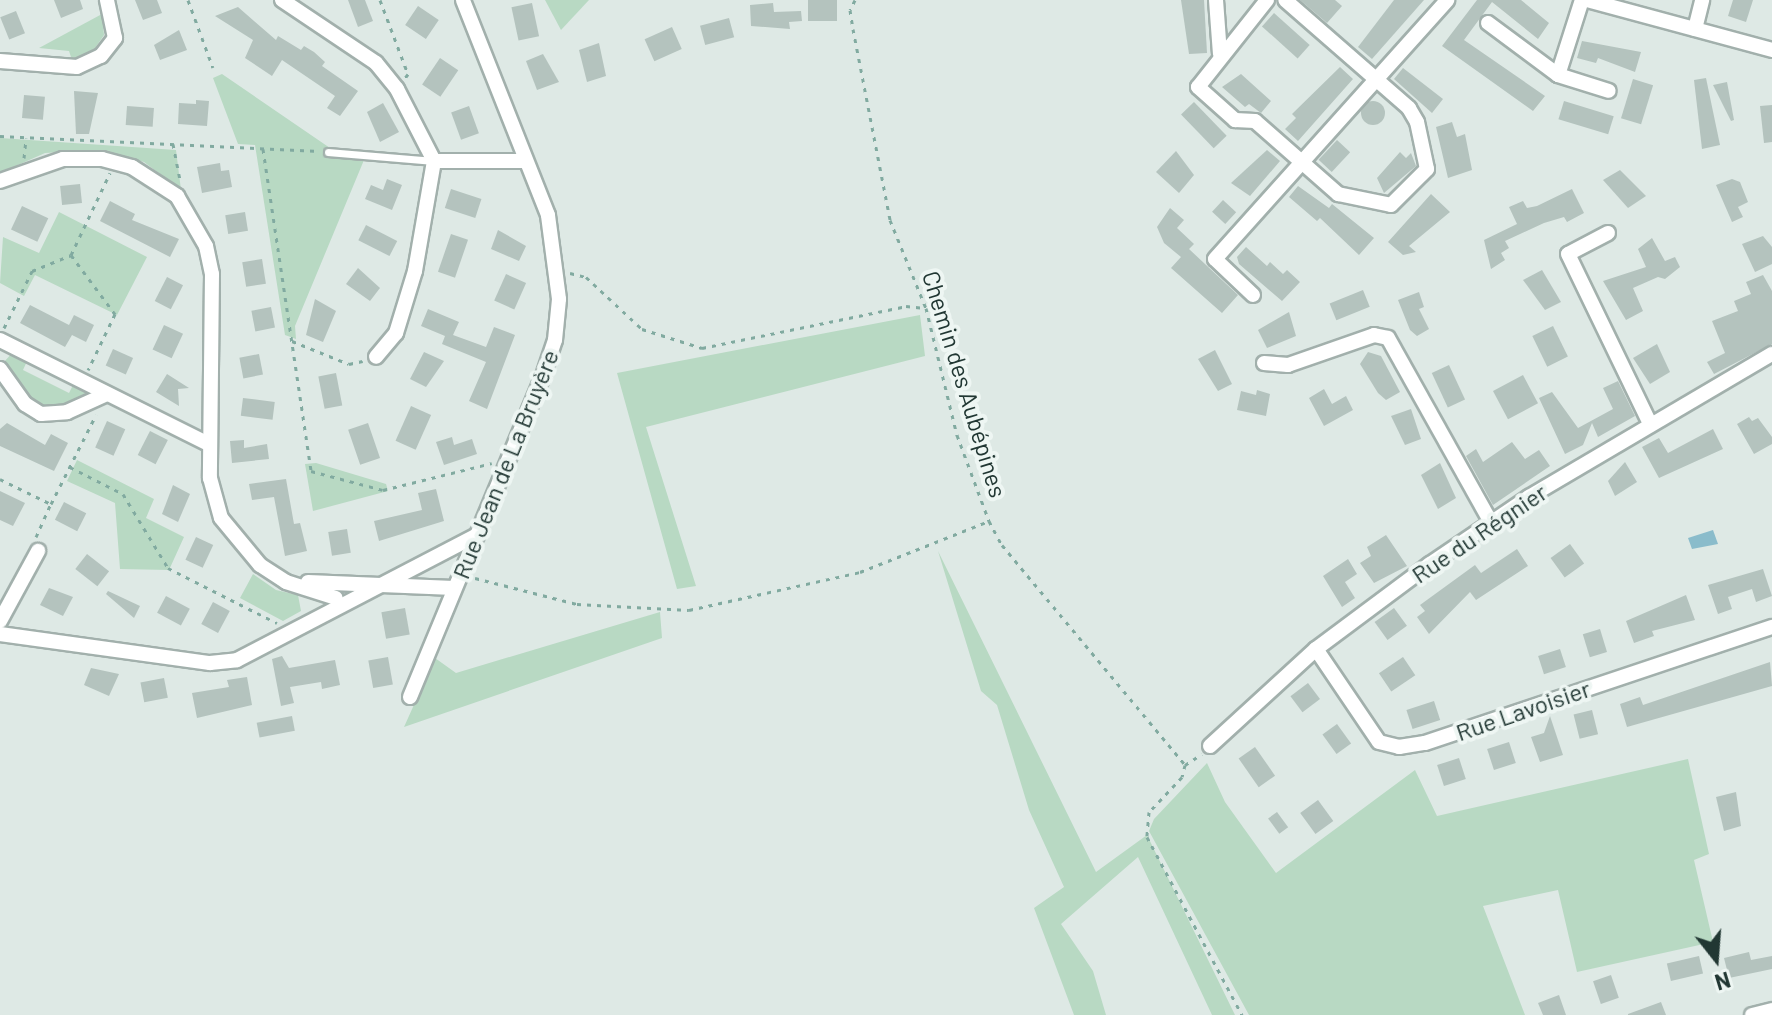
<!DOCTYPE html>
<html>
<head>
<meta charset="utf-8">
<style>
  body { margin:0 }
  #map { position:relative; width:1772px; height:1015px; overflow:hidden; background:#dee9e5; font-family:Barlow,sans-serif }
  div>[style] { position:absolute }
  .green>* { inset:0; background:#b8d9c3 }
  .water>* { inset:0; background:#8abccb }
  .building>* { inset:0; background:#b4c3be; transform-origin:0 0 }
  .round { border-radius:50% }
  .path>* { height:3px; margin-top:-1.5px; transform-origin:0; background:repeating-linear-gradient(90deg,#81aaa0 0 4px,transparent 0 10px) }
  .roads { filter:drop-shadow(2px 0 #a2b0ac) drop-shadow(-2px 0 #a2b0ac) drop-shadow(0 2px #a2b0ac) drop-shadow(0 -2px #a2b0ac) }
  .service>* { height:7px; margin:-3.5px; padding:0 3.5px; transform-origin:3.5px; border-radius:3.5px; background:#fff }
  .minor>* { height:14px; margin:-7px; padding:0 7px; transform-origin:7px; border-radius:7px; background:#fff }
  span { translate:-50% -50%; white-space:nowrap; text-align:center; line-height:1.15; -webkit-text-stroke:8px #eef6f3; paint-order:stroke }
  .street-label { font-size:24px; color:#213733 }
  .north { position:absolute; left:1676px; top:919px; width:80px; height:80px; -webkit-text-stroke:6px #eef6f3; paint-order:stroke; rotate:163deg; font-size:22px; font-weight:700; line-height:32px; text-align:center; color:#213733 }
  .north::after { content:''; display:block; margin:auto; width:28px; height:36px; background:#213733; clip-path:polygon(50% 0,100% 100%,50% 72%,0 100%) }
</style>
</head>
<body>
<div id="map">
  <div class="green">
    <div style="clip-path:polygon(545px 0,589px 0,561px 30px)"></div>
    <div style="clip-path:polygon(102px 14px,104px 35px,91px 54px,72px 60px,69px 51px,39px 48px)"></div>
    <div style="clip-path:polygon(222px 74px,330px 148px,331px 157px,364px 160px,295px 326px,296px 339px,285px 335px,255px 145px,238px 144px,213px 78px)"></div>
    <div style="clip-path:polygon(0 138px,176px 150px,181px 190px,144px 162px,100px 150px,45px 153px,0 173px)"></div>
    <div style="clip-path:polygon(59px 212px,147px 257px,117px 315px,35px 275px,24px 296px,0 283px,3px 237px,39px 253px)"></div>
    <div style="clip-path:polygon(920px 315px,925px 356px,646px 427px,696px 586px,677px 589px,617px 373px)"></div>
    <div style="clip-path:polygon(13px 352px,28px 359px,23px 370px,69px 393px,74px 383px,85px 389px,85px 399px,57px 409px,39px 407px,4px 362px)"></div>
    <div style="clip-path:polygon(77px 460px,154px 499px,146px 518px,184px 537px,169px 570px,120px 569px,115px 503px,67px 481px)"></div>
    <div style="clip-path:polygon(316px 463px,386px 484px,388px 491px,313px 511px,305px 464px)"></div>
    <div style="clip-path:polygon(938px 551px,1096px 872px,1147px 835px,1235px 1015px,1212px 1015px,1138px 857px,1061px 924px,1093px 971px,1106px 1015px,1074px 1015px,1034px 908px,1064px 887px,1029px 810px,997px 705px,981px 691px)"></div>
    <div style="clip-path:polygon(253px 574px,276px 590px,298px 595px,301px 611px,283px 621px,240px 598px)"></div>
    <div style="clip-path:polygon(660px 612px,662px 638px,404px 727px,435px 658px,456px 673px)"></div>
    <div style="clip-path:polygon(1688px 759px,1709px 854px,1694px 860px,1713px 942px,1577px 972px,1558px 890px,1483px 906px,1525px 1015px,1249px 1015px,1149px 831px,1154px 819px,1207px 763px,1225px 802px,1276px 873px,1415px 770px,1437px 816px)"></div>
  </div>
  <div class="water">
    <div style="clip-path:polygon(1713px 530px,1718px 544px,1692px 549px,1688px 538px)"></div>
  </div>
  <div class="building">
    <div style="clip-path:polygon(54px 0,80px 0,83px 9px,61px 18px)"></div>
    <div style="clip-path:polygon(135px 0,157px 0,162px 13px,143px 20px)"></div>
    <div style="clip-path:polygon(348px 0,365px 0,373px 21px,358px 27px)"></div>
    <div style="left:808px;top:0;width:29px;height:21px"></div>
    <div style="clip-path:polygon(1181px 0,1204px 0,1207px 53px,1189px 54px)"></div>
    <div style="clip-path:polygon(1300px 0,1335px 0,1342px 6px,1327px 23px)"></div>
    <div style="clip-path:polygon(1394px 0,1424px 0,1372px 59px,1358px 47px)"></div>
    <div style="clip-path:polygon(1477px 0,1521px 0,1549px 23px,1538px 39px,1492px 2px,1464px 40px,1545px 96px,1533px 111px,1442px 46px)"></div>
    <div style="clip-path:polygon(1733px 0,1753px 0,1746px 22px,1728px 16px)"></div>
    <div style="left:532px;top:3px;width:34px;height:21px;rotate:78deg"></div>
    <div style="clip-path:polygon(773px 3px,774px 12px,801px 11px,802px 21px,789px 22px,790px 29px,751px 26px,750px 5px)"></div>
    <div style="left:418px;top:6px;width:25px;height:23px;rotate:34deg"></div>
    <div style="clip-path:polygon(238px 7px,276px 40px,278px 36px,301px 50px,304px 46px,314px 52px,325px 62px,322px 66px,358px 91px,340px 116px,327px 108px,335px 96px,282px 60px,272px 76px,245px 58px,253px 40px,215px 16px)"></div>
    <div style="left:16px;top:11px;width:24px;height:17px;rotate:68deg"></div>
    <div style="left:1274px;top:13px;width:48px;height:18px;rotate:42deg"></div>
    <div style="left:729px;top:18px;width:20px;height:30px;rotate:75deg"></div>
    <div style="left:672px;top:27px;width:24px;height:30px;rotate:66deg"></div>
    <div style="clip-path:polygon(179px 30px,187px 50px,160px 60px,154px 45px)"></div>
    <div style="clip-path:polygon(1582px 41px,1641px 52px,1635px 72px,1598px 58px,1596px 63px,1577px 58px)"></div>
    <div style="clip-path:polygon(599px 43px,606px 76px,587px 82px,579px 50px)"></div>
    <div style="clip-path:polygon(543px 54px,559px 82px,537px 90px,526px 61px)"></div>
    <div style="left:440px;top:58px;width:22px;height:32px;rotate:34deg"></div>
    <div style="clip-path:polygon(1340px 67px,1353px 79px,1298px 141px,1285px 129px,1296px 118px,1292px 114px)"></div>
    <div style="clip-path:polygon(1403px 68px,1443px 99px,1432px 113px,1394px 79px)"></div>
    <div style="clip-path:polygon(1241px 74px,1271px 101px,1261px 113px,1249px 104px,1245px 107px,1222px 87px)"></div>
    <div style="clip-path:polygon(1706px 78px,1720px 145px,1702px 149px,1694px 80px)"></div>
    <div style="left:1633px;top:79px;width:21px;height:41px;rotate:17deg"></div>
    <div style="clip-path:polygon(1727px 82px,1734px 120px,1731px 121px,1713px 85px)"></div>
    <div style="clip-path:polygon(74px 91px,98px 93px,89px 134px,76px 134px)"></div>
    <div style="left:24px;top:95px;width:21px;height:23px;rotate:5deg"></div>
    <div style="clip-path:polygon(196px 100px,209px 101px,207px 126px,178px 124px,179px 103px,196px 104px)"></div>
    <div class="round" style="left:1361px;top:101px;width:24px;height:24px"></div>
    <div style="left:1564px;top:101px;width:52px;height:19px;rotate:17deg"></div>
    <div style="left:1194px;top:102px;width:47px;height:18px;rotate:46deg"></div>
    <div style="clip-path:polygon(383px 103px,399px 132px,380px 142px,367px 112px)"></div>
    <div style="clip-path:polygon(1772px 105px,1772px 142px,1764px 143px,1760px 106px)"></div>
    <div style="left:127px;top:106px;width:27px;height:19px;rotate:4deg"></div>
    <div style="left:469px;top:106px;width:29px;height:19px;rotate:70deg"></div>
    <div style="clip-path:polygon(1452px 122px,1457px 137px,1465px 134px,1472px 170px,1448px 178px,1436px 127px)"></div>
    <div style="left:1337px;top:140px;width:18px;height:27px;rotate:43deg"></div>
    <div style="clip-path:polygon(1267px 150px,1280px 161px,1250px 196px,1231px 183px)"></div>
    <div style="clip-path:polygon(1176px 151px,1194px 175px,1179px 193px,1156px 172px)"></div>
    <div style="clip-path:polygon(1400px 152px,1406px 158px,1411px 153px,1416px 166px,1384px 193px,1377px 178px)"></div>
    <div style="clip-path:polygon(220px 163px,221px 171px,229px 170px,232px 187px,202px 193px,197px 167px)"></div>
    <div style="clip-path:polygon(1620px 170px,1646px 196px,1628px 208px,1603px 180px)"></div>
    <div style="clip-path:polygon(387px 179px,402px 185px,392px 210px,365px 199px,371px 185px,383px 190px)"></div>
    <div style="clip-path:polygon(1732px 179px,1740px 182px,1748px 202px,1738px 207px,1743px 217px,1732px 222px,1716px 185px)"></div>
    <div style="left:80px;top:184px;width:19px;height:20px;rotate:84deg"></div>
    <div style="clip-path:polygon(1298px 186px,1329px 208px,1332px 204px,1374px 238px,1359px 255px,1320px 218px,1317px 221px,1289px 197px)"></div>
    <div style="left:451px;top:189px;width:32px;height:20px;rotate:18deg"></div>
    <div style="clip-path:polygon(1572px 189px,1584px 213px,1567px 222px,1564px 217px,1544px 223px,1505px 241px,1509px 248px,1501px 253px,1505px 260px,1491px 269px,1484px 240px,1517px 224px,1509px 207px,1523px 201px,1527px 208px,1537px 206px)"></div>
    <div style="clip-path:polygon(1431px 194px,1450px 212px,1409px 246px,1416px 252px,1403px 255px,1388px 242px)"></div>
    <div style="left:1223px;top:200px;width:18px;height:16px;rotate:43deg"></div>
    <div style="clip-path:polygon(110px 201px,135px 214px,132px 220px,179px 239px,170px 257px,100px 221px)"></div>
    <div style="left:22px;top:206px;width:29px;height:26px;rotate:25deg"></div>
    <div style="clip-path:polygon(1170px 208px,1184px 220px,1177px 228px,1194px 244px,1189px 249px,1238px 295px,1222px 313px,1171px 268px,1181px 257px,1164px 243px,1157px 227px)"></div>
    <div style="left:245px;top:212px;width:19px;height:20px;rotate:81deg"></div>
    <div style="left:366px;top:225px;width:35px;height:17px;rotate:27deg"></div>
    <div style="clip-path:polygon(498px 230px,526px 246px,519px 261px,491px 249px)"></div>
    <div style="left:451px;top:234px;width:18px;height:40px;rotate:19deg"></div>
    <div style="clip-path:polygon(1763px 236px,1772px 247px,1772px 264px,1755px 272px,1742px 244px)"></div>
    <div style="clip-path:polygon(1652px 238px,1665px 261px,1675px 257px,1680px 267px,1665px 279px,1658px 277px,1633px 288px,1643px 311px,1626px 320px,1603px 281px,1646px 267px,1638px 249px)"></div>
    <div style="clip-path:polygon(1246px 247px,1267px 266px,1270px 262px,1283px 274px,1287px 270px,1300px 282px,1282px 301px,1239px 264px,1237px 257px)"></div>
    <div style="left:262px;top:259px;width:25px;height:20px;rotate:81deg"></div>
    <div style="clip-path:polygon(358px 268px,380px 288px,370px 301px,346px 284px)"></div>
    <div style="clip-path:polygon(1542px 270px,1561px 302px,1545px 310px,1523px 280px)"></div>
    <div style="left:506px;top:274px;width:22px;height:29px;rotate:24deg"></div>
    <div style="clip-path:polygon(1763px 275px,1772px 291px,1772px 344px,1714px 374px,1707px 362px,1725px 353px,1712px 321px,1738px 311px,1734px 301px,1751px 294px,1746px 282px)"></div>
    <div style="left:167px;top:277px;width:18px;height:27px;rotate:27deg"></div>
    <div style="left:1363px;top:290px;width:18px;height:36px;rotate:68deg"></div>
    <div style="clip-path:polygon(1419px 292px,1424px 307px,1419px 309px,1429px 329px,1417px 336px,1410px 330px,1398px 300px)"></div>
    <div style="clip-path:polygon(315px 299px,336px 311px,323px 342px,306px 335px)"></div>
    <div style="clip-path:polygon(30px 305px,69px 325px,74px 315px,94px 325px,86px 342px,72px 335px,65px 347px,20px 323px)"></div>
    <div style="left:271px;top:307px;width:21px;height:20px;rotate:79deg"></div>
    <div style="clip-path:polygon(428px 309px,459px 322px,453px 335px,486px 347px,494px 327px,515px 335px,487px 409px,469px 401px,486px 362px,442px 344px,445px 336px,421px 326px)"></div>
    <div style="clip-path:polygon(1289px 312px,1296px 336px,1267px 348px,1258px 330px)"></div>
    <div style="left:164px;top:325px;width:21px;height:27px;rotate:25deg"></div>
    <div style="left:1553px;top:326px;width:34px;height:23px;rotate:64deg"></div>
    <div style="clip-path:polygon(1657px 344px,1670px 372px,1650px 384px,1633px 358px)"></div>
    <div style="left:113px;top:349px;width:22px;height:18px;rotate:24deg"></div>
    <div style="clip-path:polygon(1215px 350px,1232px 384px,1218px 391px,1198px 359px)"></div>
    <div style="clip-path:polygon(424px 352px,444px 361px,426px 387px,410px 379px)"></div>
    <div style="clip-path:polygon(1368px 352px,1381px 356px,1400px 392px,1386px 400px,1378px 393px,1360px 364px)"></div>
    <div style="left:259px;top:354px;width:21px;height:20px;rotate:79deg"></div>
    <div style="left:1449px;top:365px;width:38px;height:19px;rotate:65deg"></div>
    <div style="left:336px;top:373px;width:33px;height:18px;rotate:79deg"></div>
    <div style="clip-path:polygon(167px 374px,189px 388px,178px 389px,179px 406px,156px 392px)"></div>
    <div style="left:1523px;top:375px;width:32px;height:34px;rotate:62deg"></div>
    <div style="clip-path:polygon(1618px 381px,1635px 416px,1598px 437px,1592px 423px,1583px 445px,1565px 454px,1539px 398px,1552px 392px,1578px 428px,1613px 409px,1603px 388px)"></div>
    <div style="clip-path:polygon(1324px 389px,1332px 404px,1346px 396px,1353px 410px,1324px 426px,1309px 398px)"></div>
    <div style="clip-path:polygon(1257px 390px,1270px 394px,1266px 416px,1237px 410px,1241px 391px,1256px 395px)"></div>
    <div style="left:243px;top:398px;width:32px;height:18px;rotate:7deg"></div>
    <div style="left:411px;top:406px;width:22px;height:38px;rotate:24deg"></div>
    <div style="clip-path:polygon(1411px 409px,1421px 439px,1405px 445px,1391px 416px)"></div>
    <div style="clip-path:polygon(1749px 417px,1752px 421px,1758px 418px,1772px 437px,1772px 444px,1754px 454px,1737px 424px)"></div>
    <div style="left:107px;top:421px;width:20px;height:29px;rotate:24deg"></div>
    <div style="clip-path:polygon(7px 423px,45px 445px,51px 434px,68px 443px,54px 471px,0 446px,0 429px)"></div>
    <div style="left:368px;top:423px;width:37px;height:21px;rotate:71deg"></div>
    <div style="clip-path:polygon(1713px 429px,1723px 449px,1659px 478px,1642px 447px,1659px 438px,1668px 453px)"></div>
    <div style="left:150px;top:431px;width:20px;height:27px;rotate:27deg"></div>
    <div style="clip-path:polygon(452px 437px,454px 445px,472px 439px,477px 454px,444px 465px,436px 442px)"></div>
    <div style="clip-path:polygon(244px 440px,244px 448px,267px 444px,269px 459px,232px 463px,230px 441px)"></div>
    <div style="clip-path:polygon(1512px 442px,1525px 459px,1539px 450px,1550px 466px,1493px 505px,1466px 456px,1476px 449px,1483px 462px)"></div>
    <div style="clip-path:polygon(1625px 462px,1637px 482px,1615px 496px,1608px 481px)"></div>
    <div style="clip-path:polygon(1440px 463px,1456px 498px,1438px 509px,1421px 475px)"></div>
    <div style="clip-path:polygon(286px 479px,294px 524px,300px 523px,307px 551px,285px 556px,274px 497px,252px 500px,249px 484px)"></div>
    <div style="clip-path:polygon(173px 485px,190px 494px,178px 522px,162px 514px)"></div>
    <div style="clip-path:polygon(436px 489px,444px 521px,379px 541px,374px 521px,422px 510px,418px 493px)"></div>
    <div style="clip-path:polygon(0 491px,25px 503px,13px 526px,0 520px)"></div>
    <div style="left:64px;top:502px;width:25px;height:20px;rotate:27deg"></div>
    <div style="left:347px;top:529px;width:24px;height:19px;rotate:81deg"></div>
    <div style="clip-path:polygon(1386px 535px,1407px 566px,1374px 583px,1360px 563px,1371px 556px,1367px 547px)"></div>
    <div style="left:196px;top:537px;width:19px;height:25px;rotate:25deg"></div>
    <div style="left:1570px;top:544px;width:24px;height:24px;rotate:54deg"></div>
    <div style="clip-path:polygon(1517px 549px,1528px 566px,1476px 600px,1470px 592px,1429px 634px,1417px 617px,1425px 611px,1420px 605px,1475px 565px,1481px 573px)"></div>
    <div style="left:87px;top:554px;width:28px;height:19px;rotate:38deg"></div>
    <div style="clip-path:polygon(1348px 559px,1357px 574px,1345px 582px,1355px 598px,1342px 607px,1323px 576px)"></div>
    <div style="clip-path:polygon(1763px 569px,1772px 596px,1756px 602px,1752px 589px,1728px 597px,1732px 609px,1718px 614px,1708px 585px)"></div>
    <div style="clip-path:polygon(49px 588px,73px 597px,63px 616px,40px 605px)"></div>
    <div style="clip-path:polygon(108px 591px,140px 606px,134px 618px,106px 594px)"></div>
    <div style="clip-path:polygon(1686px 595px,1695px 620px,1652px 631px,1654px 636px,1634px 643px,1626px 621px)"></div>
    <div style="left:166px;top:596px;width:27px;height:19px;rotate:28deg"></div>
    <div style="left:213px;top:602px;width:19px;height:25px;rotate:28deg"></div>
    <div style="left:405px;top:608px;width:27px;height:24px;rotate:80deg"></div>
    <div style="left:1394px;top:608px;width:22px;height:24px;rotate:54deg"></div>
    <div style="left:1600px;top:629px;width:24px;height:18px;rotate:73deg"></div>
    <div style="left:1560px;top:649px;width:19px;height:23px;rotate:72deg"></div>
    <div style="clip-path:polygon(282px 656px,289px 668px,335px 660px,340px 685px,322px 689px,321px 682px,290px 687px,294px 703px,281px 706px,272px 659px)"></div>
    <div style="left:388px;top:657px;width:28px;height:20px;rotate:80deg"></div>
    <div style="left:1403px;top:657px;width:22px;height:29px;rotate:56deg"></div>
    <div style="clip-path:polygon(1770px 662px,1772px 686px,1627px 727px,1620px 704px,1640px 697px,1643px 705px)"></div>
    <div style="clip-path:polygon(91px 668px,119px 674px,109px 696px,84px 685px)"></div>
    <div style="clip-path:polygon(247px 677px,252px 705px,197px 718px,192px 693px,229px 687px,227px 680px)"></div>
    <div style="left:164px;top:678px;width:20px;height:24px;rotate:79deg"></div>
    <div style="left:1308px;top:683px;width:20px;height:22px;rotate:53deg"></div>
    <div style="left:1434px;top:701px;width:20px;height:29px;rotate:72deg"></div>
    <div style="left:1592px;top:710px;width:25px;height:19px;rotate:76deg"></div>
    <div style="left:292px;top:716px;width:15px;height:36px;rotate:79deg"></div>
    <div style="clip-path:polygon(1550px 716px,1563px 755px,1540px 762px,1531px 737px,1544px 733px)"></div>
    <div style="left:1337px;top:724px;width:24px;height:18px;rotate:54deg"></div>
    <div style="left:1509px;top:742px;width:22px;height:23px;rotate:72deg"></div>
    <div style="left:1255px;top:747px;width:35px;height:20px;rotate:55deg"></div>
    <div style="left:1459px;top:758px;width:22px;height:23px;rotate:72deg"></div>
    <div style="clip-path:polygon(1736px 792px,1741px 826px,1724px 831px,1716px 797px)"></div>
    <div style="left:1318px;top:800px;width:26px;height:22px;rotate:54deg"></div>
    <div style="left:1277px;top:812px;width:19px;height:11px;rotate:54deg"></div>
    <div style="clip-path:polygon(1749px 952px,1751px 960px,1772px 956px,1772px 969px,1729px 978px,1724px 958px)"></div>
    <div style="left:1699px;top:956px;width:18px;height:33px;rotate:77deg"></div>
    <div style="left:1611px;top:975px;width:24px;height:19px;rotate:71deg"></div>
    <div style="clip-path:polygon(1559px 995px,1566px 1015px,1543px 1015px,1538px 1003px)"></div>
    <div style="clip-path:polygon(1661px 1002px,1666px 1015px,1628px 1015px,1628px 1014px)"></div>
  </div>
  <div class="path">
    <div style="left:188px;top:0;width:72px;rotate:69.8deg"></div>
    <div style="left:380px;top:0;width:79px;rotate:69.3deg"></div>
    <div style="left:408px;top:74px;width:5px;rotate:127deg"></div>
    <div style="left:855px;top:0;width:11px;rotate:117deg"></div>
    <div style="left:850px;top:10px;width:19px;rotate:81deg"></div>
    <div style="left:853px;top:29px;width:195px;rotate:79deg"></div>
    <div style="left:890px;top:220px;width:95px;rotate:67.8deg"></div>
    <div style="left:926px;top:308px;width:131px;rotate:76.3deg"></div>
    <div style="left:957px;top:435px;width:92px;rotate:69.6deg"></div>
    <div style="left:989px;top:521px;width:27px;rotate:62deg"></div>
    <div style="left:1002px;top:545px;width:286px;rotate:50.2deg"></div>
    <div style="left:0;top:136px;width:320px;rotate:2.7deg"></div>
    <div style="left:173px;top:144px;width:37px;rotate:79deg"></div>
    <div style="left:263px;top:149px;width:326px;rotate:81.5deg"></div>
    <div style="left:311px;top:471px;width:74px;rotate:14.8deg"></div>
    <div style="left:383px;top:490px;width:112px;rotate:-13.9deg"></div>
    <div style="left:24px;top:158px;width:20px;rotate:-84deg"></div>
    <div style="left:71px;top:255px;width:74px;rotate:53.3deg"></div>
    <div style="left:115px;top:314px;width:62px;rotate:115.7deg"></div>
    <div style="left:570px;top:273px;width:16px;rotate:14deg"></div>
    <div style="left:586px;top:277px;width:76px;rotate:42.9deg"></div>
    <div style="left:642px;top:329px;width:63px;rotate:17.6deg"></div>
    <div style="left:702px;top:348px;width:208px;rotate:-11.6deg"></div>
    <div style="left:906px;top:306px;width:19px;rotate:6deg"></div>
    <div style="left:4px;top:328px;width:64px;rotate:-63.8deg"></div>
    <div style="left:32px;top:271px;width:42px;rotate:-22.3deg"></div>
    <div style="left:71px;top:255px;width:91px;rotate:-64.6deg"></div>
    <div style="left:292px;top:341px;width:61px;rotate:22deg"></div>
    <div style="left:349px;top:364px;width:14px;rotate:-12deg"></div>
    <div style="left:70px;top:467px;width:59px;rotate:27deg"></div>
    <div style="left:123px;top:494px;width:87px;rotate:58.7deg"></div>
    <div style="left:168px;top:568px;width:122px;rotate:26.8deg"></div>
    <div style="left:0;top:479px;width:57px;rotate:26.1deg"></div>
    <div style="left:51px;top:504px;width:100px;rotate:-63.2deg"></div>
    <div style="left:36px;top:537px;width:36px;rotate:-66deg"></div>
    <div style="left:475px;top:578px;width:105px;rotate:14.3deg"></div>
    <div style="left:577px;top:604px;width:112px;rotate:3.1deg"></div>
    <div style="left:689px;top:610px;width:175px;rotate:-12.5deg"></div>
    <div style="left:860px;top:572px;width:139px;rotate:-21.6deg"></div>
    <div style="left:1185px;top:765px;width:12px;rotate:104deg"></div>
    <div style="left:1182px;top:777px;width:48px;rotate:133.3deg"></div>
    <div style="left:1149px;top:812px;width:25px;rotate:95deg"></div>
    <div style="left:1147px;top:837px;width:202px;rotate:61.9deg"></div>
    <div style="left:1185px;top:765px;width:20px;rotate:-33deg"></div>
  </div>
  <div class="roads">
    <div class="service">
      <div style="left:328px;top:152px;width:106px;rotate:4.9deg"></div>
    </div>
    <div class="minor">
      <div style="left:282px;top:0;width:113px;rotate:33.8deg"></div>
      <div style="left:376px;top:63px;width:33px;rotate:51deg"></div>
      <div style="left:397px;top:89px;width:81px;rotate:62.8deg"></div>
      <div style="left:434px;top:161px;width:112px;rotate:99.8deg"></div>
      <div style="left:415px;top:271px;width:65px;rotate:107deg"></div>
      <div style="left:396px;top:333px;width:31px;rotate:130deg"></div>
      <div style="left:1216px;top:0;width:54px;rotate:85.8deg"></div>
      <div style="left:1267px;top:0;width:111px;rotate:128.4deg"></div>
      <div style="left:1198px;top:87px;width:50px;rotate:41.7deg"></div>
      <div style="left:1235px;top:120px;width:20px;rotate:3deg"></div>
      <div style="left:1255px;top:121px;width:111px;rotate:41.3deg"></div>
      <div style="left:1338px;top:194px;width:54px;rotate:11.7deg"></div>
      <div style="left:1391px;top:205px;width:51px;rotate:-45deg"></div>
      <div style="left:1427px;top:169px;width:48px;rotate:-102deg"></div>
      <div style="left:1417px;top:122px;width:16px;rotate:-120deg"></div>
      <div style="left:1409px;top:108px;width:164px;rotate:-138.9deg"></div>
      <div style="left:1587px;top:0;width:192px;rotate:15.1deg"></div>
      <div style="left:1488px;top:23px;width:87px;rotate:36.6deg"></div>
      <div style="left:1558px;top:75px;width:53px;rotate:17.4deg"></div>
      <div style="left:1695px;top:29px;width:30px;rotate:-76deg"></div>
      <div style="left:0;top:61px;width:77px;rotate:4.5deg"></div>
      <div style="left:77px;top:67px;width:26px;rotate:-25deg"></div>
      <div style="left:101px;top:56px;width:23px;rotate:-52deg"></div>
      <div style="left:115px;top:38px;width:39px;rotate:-102deg"></div>
      <div style="left:1558px;top:75px;width:79px;rotate:-72.3deg"></div>
      <div style="left:434px;top:161px;width:92px"></div>
      <div style="left:0;top:181px;width:67px;rotate:-19.2deg"></div>
      <div style="left:63px;top:159px;width:39px"></div>
      <div style="left:102px;top:159px;width:31px;rotate:15deg"></div>
      <div style="left:132px;top:167px;width:54px;rotate:32.8deg"></div>
      <div style="left:177px;top:196px;width:58px;rotate:59.9deg"></div>
      <div style="left:206px;top:246px;width:29px;rotate:78deg"></div>
      <div style="left:212px;top:274px;width:204px;rotate:90.6deg"></div>
      <div style="left:210px;top:478px;width:41px;rotate:74.6deg"></div>
      <div style="left:221px;top:518px;width:61px;rotate:50.3deg"></div>
      <div style="left:260px;top:565px;width:31px;rotate:33deg"></div>
      <div style="left:286px;top:582px;width:52px;rotate:17.7deg"></div>
      <div style="left:1608px;top:233px;width:45px;rotate:152.3deg"></div>
      <div style="left:1568px;top:254px;width:189px;rotate:64.2deg"></div>
      <div style="left:1253px;top:295px;width:52px;rotate:-136.5deg"></div>
      <div style="left:1215px;top:259px;width:348px;rotate:-48.1deg"></div>
      <div style="left:0;top:340px;width:233px;rotate:26.5deg"></div>
      <div style="left:1264px;top:363px;width:24px;rotate:5deg"></div>
      <div style="left:1288px;top:365px;width:91px;rotate:-19.2deg"></div>
      <div style="left:1374px;top:335px;width:14px;rotate:12deg"></div>
      <div style="left:1388px;top:338px;width:211px;rotate:60.8deg"></div>
      <div style="left:0;top:369px;width:43px;rotate:54.5deg"></div>
      <div style="left:25px;top:404px;width:19px;rotate:32deg"></div>
      <div style="left:41px;top:414px;width:26px;rotate:-4deg"></div>
      <div style="left:67px;top:412px;width:44px;rotate:-24.2deg"></div>
      <div style="left:308px;top:582px;width:146px;rotate:2.4deg"></div>
      <div style="left:0;top:621px;width:80px;rotate:-61.5deg"></div>
      <div style="left:0;top:634px;width:212px;rotate:7.9deg"></div>
      <div style="left:210px;top:663px;width:27px;rotate:-6deg"></div>
      <div style="left:237px;top:660px;width:271px;rotate:-27.5deg"></div>
      <div style="left:1316px;top:649px;width:112px;rotate:55.9deg"></div>
      <div style="left:1379px;top:742px;width:21px;rotate:14deg"></div>
      <div style="left:1399px;top:747px;width:26px;rotate:-9deg"></div>
      <div style="left:1425px;top:743px;width:366px;rotate:-18.5deg"></div>
      <div style="left:410px;top:697px;width:344px;rotate:-67.5deg"></div>
      <div style="left:542px;top:379px;width:41px;rotate:-71.6deg"></div>
      <div style="left:555px;top:340px;width:41px;rotate:-84.4deg"></div>
      <div style="left:559px;top:299px;width:85px;rotate:-97.5deg"></div>
      <div style="left:548px;top:215px;width:231px;rotate:-111.6deg"></div>
      <div style="left:1210px;top:746px;width:144px;rotate:-42.5deg"></div>
      <div style="left:1316px;top:649px;width:142px;rotate:-36.7deg"></div>
      <div style="left:1430px;top:564px;width:120px;rotate:-34.1deg"></div>
      <div style="left:1529px;top:497px;width:282px;rotate:-30.5deg"></div>
      <div style="left:1752px;top:1015px;width:21px;rotate:-14deg"></div>
    </div>
  </div>
  <div class="street-label">
    <span style="left:965px;top:384px;rotate:73deg">Chemin des Aubépines</span>
    <span style="left:505px;top:464px;rotate:-68deg">Rue Jean de La Bruyère</span>
    <span style="left:1479px;top:533px;rotate:-34deg">Rue du Régnier</span>
    <span style="left:1523px;top:710px;rotate:-19deg">Rue Lavoisier</span>
  </div>
  <div class="north">N</div>
</div>
</body>
</html>
